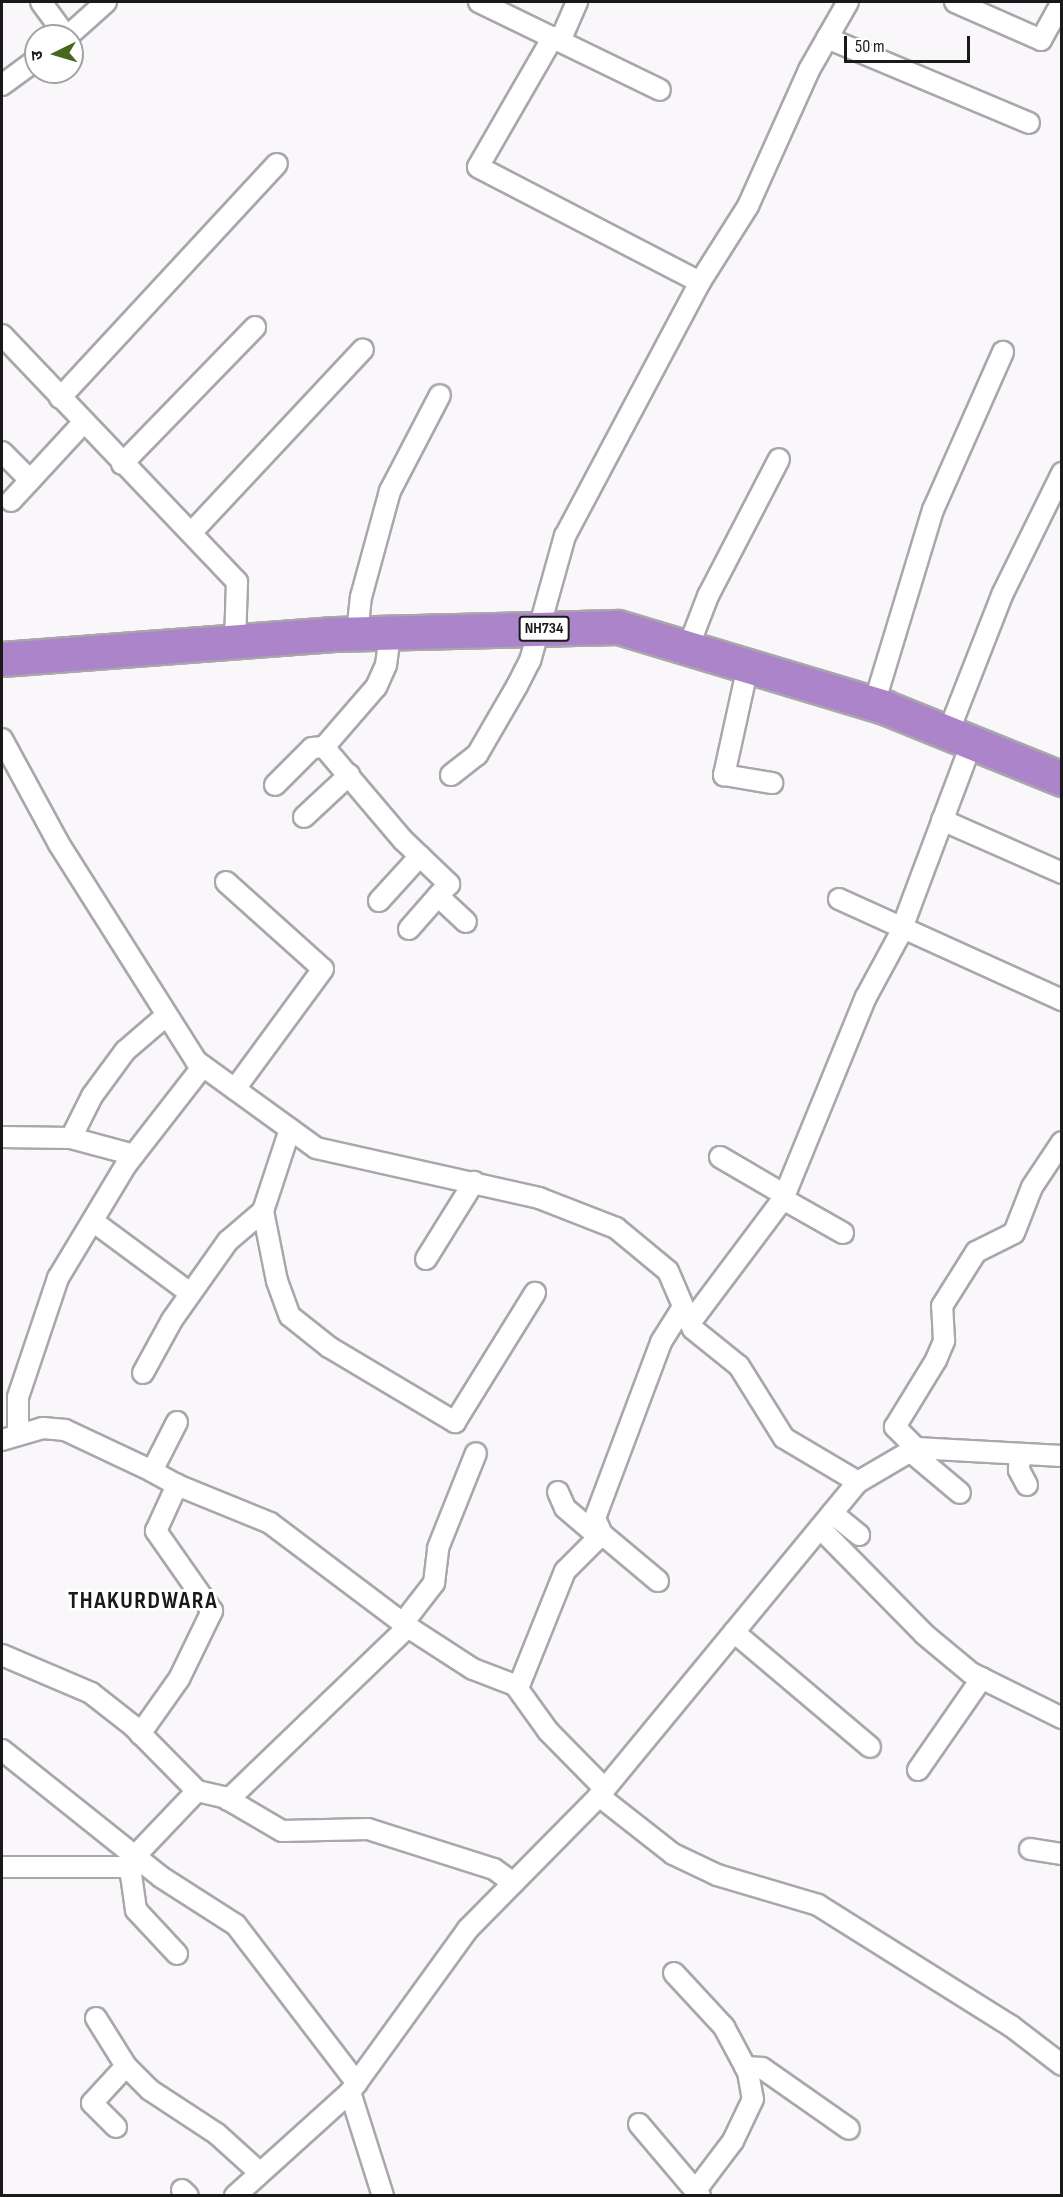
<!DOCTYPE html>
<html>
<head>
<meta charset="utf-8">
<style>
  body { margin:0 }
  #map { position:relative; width:1063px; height:2197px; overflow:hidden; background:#f9f7fa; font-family:"Sofia Sans Condensed","Noto Sans Devanagari",sans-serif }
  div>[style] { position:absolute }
  .roads { filter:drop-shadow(2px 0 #a9a7ab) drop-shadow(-2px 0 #a9a7ab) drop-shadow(0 2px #a9a7ab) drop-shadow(0 -2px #a9a7ab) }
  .street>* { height:20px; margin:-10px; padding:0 10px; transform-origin:10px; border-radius:10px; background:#fff }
  .highway>* { height:33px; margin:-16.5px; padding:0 16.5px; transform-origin:16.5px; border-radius:16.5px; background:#ac84c9 }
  span { translate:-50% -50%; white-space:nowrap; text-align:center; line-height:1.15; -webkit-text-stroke:6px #fff; paint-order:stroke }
  .shield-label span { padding:2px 4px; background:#fff; border:2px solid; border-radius:4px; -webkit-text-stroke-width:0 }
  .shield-label { font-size:16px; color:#19191a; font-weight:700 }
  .district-label { font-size:24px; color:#19191a; font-weight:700; letter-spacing:1.5px }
  .frame { position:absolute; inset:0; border:3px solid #19191a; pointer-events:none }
  .north { position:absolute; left:24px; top:24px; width:60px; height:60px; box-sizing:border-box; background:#fff; border:2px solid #a3a3a3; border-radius:50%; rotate:265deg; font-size:16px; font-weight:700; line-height:24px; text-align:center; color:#19191a }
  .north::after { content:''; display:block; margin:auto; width:21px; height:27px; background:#46671d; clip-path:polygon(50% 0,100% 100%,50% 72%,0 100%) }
  .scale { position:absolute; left:844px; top:36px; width:126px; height:27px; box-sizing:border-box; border:3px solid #19191a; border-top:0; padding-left:8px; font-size:18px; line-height:21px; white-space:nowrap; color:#19191a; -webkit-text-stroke:4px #fff; paint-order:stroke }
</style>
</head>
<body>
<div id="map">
  <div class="roads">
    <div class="street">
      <div style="left:41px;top:2px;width:42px;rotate:53.7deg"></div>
      <div style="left:479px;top:2px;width:201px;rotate:25.9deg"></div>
      <div style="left:955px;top:2px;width:94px;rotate:23.8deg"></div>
      <div style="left:1041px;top:40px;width:43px;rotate:-61.1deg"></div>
      <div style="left:68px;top:36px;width:51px;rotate:-41.8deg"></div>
      <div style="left:553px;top:37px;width:150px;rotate:120deg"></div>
      <div style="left:478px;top:167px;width:250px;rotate:27.4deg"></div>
      <div style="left:827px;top:38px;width:219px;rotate:22.8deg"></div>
      <div style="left:560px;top:41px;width:43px;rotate:-66.4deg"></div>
      <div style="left:2px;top:85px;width:42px;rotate:-36.3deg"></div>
      <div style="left:2px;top:335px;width:341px;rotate:46.4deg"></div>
      <div style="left:237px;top:582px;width:60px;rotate:91.9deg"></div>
      <div style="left:60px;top:398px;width:319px;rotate:-47.2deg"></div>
      <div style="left:2px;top:452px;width:40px;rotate:45deg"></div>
      <div style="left:122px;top:464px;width:191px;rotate:-45.8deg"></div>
      <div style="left:11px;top:501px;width:106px;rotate:-47.3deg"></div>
      <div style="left:192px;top:532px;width:250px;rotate:-46.9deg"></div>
      <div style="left:390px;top:633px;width:32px;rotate:97deg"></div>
      <div style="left:386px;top:665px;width:24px;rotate:114deg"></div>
      <div style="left:376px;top:687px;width:79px;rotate:130.9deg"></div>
      <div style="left:324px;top:747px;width:122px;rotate:49.7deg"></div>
      <div style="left:403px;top:840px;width:64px;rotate:43.7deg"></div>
      <div style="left:449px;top:884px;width:16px;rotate:133deg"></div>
      <div style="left:438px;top:896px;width:38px;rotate:43deg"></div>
      <div style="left:357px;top:634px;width:37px;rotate:-84deg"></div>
      <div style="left:361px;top:597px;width:110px;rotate:-74.7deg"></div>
      <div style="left:390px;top:491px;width:108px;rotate:-62.5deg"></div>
      <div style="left:688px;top:648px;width:56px;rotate:-69deg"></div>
      <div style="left:708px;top:596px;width:154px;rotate:-62.6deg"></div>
      <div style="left:748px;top:666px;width:112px;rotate:102.4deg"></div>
      <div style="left:724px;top:775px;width:49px;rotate:9.5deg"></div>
      <div style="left:874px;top:704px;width:203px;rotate:-73.1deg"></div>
      <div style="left:933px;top:510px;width:173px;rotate:-66.1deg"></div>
      <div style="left:948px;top:733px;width:150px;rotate:-68.6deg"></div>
      <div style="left:1003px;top:593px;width:134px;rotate:-63.8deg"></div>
      <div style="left:2px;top:739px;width:119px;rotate:61.5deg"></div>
      <div style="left:59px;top:844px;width:257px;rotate:57.7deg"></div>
      <div style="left:196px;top:1061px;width:148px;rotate:35.9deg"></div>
      <div style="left:316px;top:1148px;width:229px;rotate:12.6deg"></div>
      <div style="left:539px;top:1198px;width:83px;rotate:21.3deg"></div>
      <div style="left:616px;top:1228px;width:67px;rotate:39.6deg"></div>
      <div style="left:668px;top:1271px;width:63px;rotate:66.7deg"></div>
      <div style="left:693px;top:1329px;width:59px;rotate:38.8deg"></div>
      <div style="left:739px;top:1366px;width:85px;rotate:58deg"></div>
      <div style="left:784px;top:1438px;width:86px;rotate:30.7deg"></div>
      <div style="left:451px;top:775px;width:33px;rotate:-38deg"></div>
      <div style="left:477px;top:755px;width:80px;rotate:-59.9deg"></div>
      <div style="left:517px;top:686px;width:28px;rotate:-63deg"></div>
      <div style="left:530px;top:661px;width:130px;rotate:-74.4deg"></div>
      <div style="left:565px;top:536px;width:288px;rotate:-62deg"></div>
      <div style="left:700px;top:282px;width:90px;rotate:-57.7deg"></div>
      <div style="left:748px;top:206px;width:149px;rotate:-65.8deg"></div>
      <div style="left:809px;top:70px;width:78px;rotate:-60.2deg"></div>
      <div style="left:275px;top:785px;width:52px;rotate:-45deg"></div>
      <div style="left:312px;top:748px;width:12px;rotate:-5deg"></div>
      <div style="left:304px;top:817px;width:62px;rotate:-43deg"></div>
      <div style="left:942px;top:820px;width:131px;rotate:23.8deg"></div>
      <div style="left:226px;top:882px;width:130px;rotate:41.9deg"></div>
      <div style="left:323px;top:969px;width:149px;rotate:126.3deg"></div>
      <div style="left:839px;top:899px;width:245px;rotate:24.4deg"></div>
      <div style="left:379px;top:901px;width:61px;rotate:-47.7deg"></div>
      <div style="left:409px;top:929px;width:44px;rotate:-48.7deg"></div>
      <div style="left:290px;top:1129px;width:86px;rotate:108.2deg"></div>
      <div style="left:263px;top:1211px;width:71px;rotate:78.7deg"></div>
      <div style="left:277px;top:1281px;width:37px;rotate:70deg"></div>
      <div style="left:290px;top:1316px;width:50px;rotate:38.5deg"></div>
      <div style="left:329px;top:1347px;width:147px;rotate:30.8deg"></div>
      <div style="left:455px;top:1422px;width:152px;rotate:-58.2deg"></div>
      <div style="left:2px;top:1137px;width:69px;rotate:0.8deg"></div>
      <div style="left:71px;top:1138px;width:65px;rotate:15.1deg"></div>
      <div style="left:71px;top:1138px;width:47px;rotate:-63.4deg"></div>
      <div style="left:92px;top:1096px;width:56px;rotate:-53.7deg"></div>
      <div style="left:125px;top:1051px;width:55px;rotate:-40.6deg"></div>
      <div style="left:720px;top:1157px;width:75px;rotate:30.3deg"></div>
      <div style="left:783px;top:1199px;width:69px;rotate:29.5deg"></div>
      <div style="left:94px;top:1222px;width:119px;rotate:36.5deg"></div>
      <div style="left:426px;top:1259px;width:91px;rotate:-58.1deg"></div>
      <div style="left:690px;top:1323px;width:155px;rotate:-53.1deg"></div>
      <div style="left:783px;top:1199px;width:218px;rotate:-67.7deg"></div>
      <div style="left:866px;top:997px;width:69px;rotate:-61.6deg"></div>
      <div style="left:899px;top:936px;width:207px;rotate:-69.4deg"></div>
      <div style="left:143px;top:1373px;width:60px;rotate:-61.3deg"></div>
      <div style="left:172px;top:1320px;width:97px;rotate:-54.7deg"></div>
      <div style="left:228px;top:1241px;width:46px;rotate:-40.6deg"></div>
      <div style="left:18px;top:1433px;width:36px;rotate:-90deg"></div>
      <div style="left:18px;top:1397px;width:126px;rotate:-71.4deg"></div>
      <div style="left:58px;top:1278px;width:132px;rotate:-59deg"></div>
      <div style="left:126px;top:1165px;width:125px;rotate:-52.1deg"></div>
      <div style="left:2px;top:1440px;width:43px;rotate:-16.3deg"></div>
      <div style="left:43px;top:1428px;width:22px;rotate:5deg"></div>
      <div style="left:65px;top:1430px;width:96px;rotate:25.2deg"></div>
      <div style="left:916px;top:1448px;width:30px;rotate:-135deg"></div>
      <div style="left:895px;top:1427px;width:79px;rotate:-58.5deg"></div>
      <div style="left:936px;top:1360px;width:21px;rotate:-67deg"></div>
      <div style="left:944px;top:1341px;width:35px;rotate:-93deg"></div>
      <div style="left:942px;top:1306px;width:64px;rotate:-57.8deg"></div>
      <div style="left:976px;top:1252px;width:42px;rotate:-26.6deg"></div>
      <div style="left:1014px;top:1233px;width:49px;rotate:-68.6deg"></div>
      <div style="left:1032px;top:1187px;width:54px;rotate:-56.3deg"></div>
      <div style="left:910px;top:1451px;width:65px;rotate:40deg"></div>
      <div style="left:1020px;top:1454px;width:16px;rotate:94deg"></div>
      <div style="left:1019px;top:1470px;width:17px;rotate:62deg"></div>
      <div style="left:177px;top:1485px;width:100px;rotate:22.2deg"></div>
      <div style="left:270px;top:1523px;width:173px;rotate:37deg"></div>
      <div style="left:558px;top:1492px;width:17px;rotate:66deg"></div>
      <div style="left:565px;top:1508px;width:45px;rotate:40.5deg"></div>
      <div style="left:832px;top:1513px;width:35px;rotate:39deg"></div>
      <div style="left:820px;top:1528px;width:148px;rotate:45.5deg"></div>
      <div style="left:924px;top:1634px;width:61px;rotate:39.7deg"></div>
      <div style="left:971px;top:1673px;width:102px;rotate:26.3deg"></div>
      <div style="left:658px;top:1581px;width:73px;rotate:-140deg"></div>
      <div style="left:602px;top:1534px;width:17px;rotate:-114deg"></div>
      <div style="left:595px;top:1518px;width:188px;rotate:-69.4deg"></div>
      <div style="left:661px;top:1342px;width:41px;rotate:-57.8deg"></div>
      <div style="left:403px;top:1623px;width:51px;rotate:-52.2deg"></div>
      <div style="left:434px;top:1583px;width:35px;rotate:-83deg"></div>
      <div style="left:438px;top:1548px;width:102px;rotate:-68.2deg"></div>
      <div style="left:734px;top:1632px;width:178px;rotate:40.2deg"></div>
      <div style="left:2px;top:1655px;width:97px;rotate:23.1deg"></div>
      <div style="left:91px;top:1693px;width:52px;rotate:38deg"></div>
      <div style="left:132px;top:1725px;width:93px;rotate:45.4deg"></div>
      <div style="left:197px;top:1791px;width:28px;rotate:13deg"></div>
      <div style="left:224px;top:1797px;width:67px;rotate:30.4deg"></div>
      <div style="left:282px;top:1831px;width:86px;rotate:-1.3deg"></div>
      <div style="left:368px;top:1829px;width:132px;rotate:17.6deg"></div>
      <div style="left:494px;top:1869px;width:24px;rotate:36deg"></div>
      <div style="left:518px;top:1688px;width:126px;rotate:-68.1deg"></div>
      <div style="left:565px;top:1571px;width:52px;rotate:-45deg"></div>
      <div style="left:140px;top:1734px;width:67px;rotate:-54.7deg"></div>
      <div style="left:179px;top:1679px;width:76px;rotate:-64.1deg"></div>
      <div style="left:212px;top:1611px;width:98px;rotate:-125deg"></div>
      <div style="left:156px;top:1531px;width:51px;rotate:-65.5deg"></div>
      <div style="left:177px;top:1485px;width:29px;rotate:-151deg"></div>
      <div style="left:152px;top:1471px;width:55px;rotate:-63deg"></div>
      <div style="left:2px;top:1750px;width:203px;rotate:38.6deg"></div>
      <div style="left:161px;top:1877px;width:89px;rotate:32.6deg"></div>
      <div style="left:236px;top:1925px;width:199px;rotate:52.6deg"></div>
      <div style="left:918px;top:1770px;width:112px;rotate:-55.2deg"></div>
      <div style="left:599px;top:1796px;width:94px;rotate:38.1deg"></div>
      <div style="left:673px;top:1854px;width:49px;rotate:25.5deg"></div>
      <div style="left:717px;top:1875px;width:105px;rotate:16.5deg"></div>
      <div style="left:818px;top:1905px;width:228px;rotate:32.1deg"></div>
      <div style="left:1011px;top:2026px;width:64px;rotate:37.4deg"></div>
      <div style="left:228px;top:1800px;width:250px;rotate:-43.9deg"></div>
      <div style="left:408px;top:1627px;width:77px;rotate:32.9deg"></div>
      <div style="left:473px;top:1669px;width:45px;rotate:20.9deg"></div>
      <div style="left:515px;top:1685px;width:57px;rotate:54.3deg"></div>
      <div style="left:548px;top:1731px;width:81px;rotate:45.5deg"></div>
      <div style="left:1030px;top:1849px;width:32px;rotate:9deg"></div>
      <div style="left:2px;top:1867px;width:131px"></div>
      <div style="left:177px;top:1954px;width:60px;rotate:-133deg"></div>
      <div style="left:136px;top:1910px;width:34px;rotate:-98deg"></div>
      <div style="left:131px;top:1876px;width:20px;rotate:-79deg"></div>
      <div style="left:135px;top:1856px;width:90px;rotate:-46.4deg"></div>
      <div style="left:674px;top:1973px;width:74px;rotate:47.2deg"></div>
      <div style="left:724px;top:2027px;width:51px;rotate:61.9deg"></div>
      <div style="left:748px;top:2072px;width:27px;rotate:80deg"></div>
      <div style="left:753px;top:2099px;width:47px;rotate:115.5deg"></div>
      <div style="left:733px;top:2141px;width:61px;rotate:127.1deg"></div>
      <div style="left:96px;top:2018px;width:57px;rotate:58deg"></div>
      <div style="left:126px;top:2066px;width:34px;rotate:45deg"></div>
      <div style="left:150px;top:2090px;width:80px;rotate:33.3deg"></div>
      <div style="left:217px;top:2134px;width:58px;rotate:42.2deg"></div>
      <div style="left:745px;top:2067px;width:17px;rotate:3deg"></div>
      <div style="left:762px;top:2068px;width:106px;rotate:35deg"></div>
      <div style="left:350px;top:2092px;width:109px;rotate:72.4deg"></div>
      <div style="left:639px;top:2124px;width:94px;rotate:49.7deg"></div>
      <div style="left:116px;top:2127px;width:34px;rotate:-135deg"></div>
      <div style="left:92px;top:2103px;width:50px;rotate:-47.4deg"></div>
      <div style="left:182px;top:2190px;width:8px;rotate:45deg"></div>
      <div style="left:235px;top:2196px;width:155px;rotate:-42.1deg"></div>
      <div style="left:350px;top:2092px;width:201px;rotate:-54.1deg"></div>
      <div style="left:468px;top:1929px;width:187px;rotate:-45.4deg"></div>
      <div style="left:599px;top:1796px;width:407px;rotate:-50.5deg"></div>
      <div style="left:858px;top:1482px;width:67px;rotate:-30.4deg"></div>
      <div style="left:916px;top:1448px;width:146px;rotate:3.1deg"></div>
    </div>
    <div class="highway">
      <div style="left:2px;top:659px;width:333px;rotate:-4.3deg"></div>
      <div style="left:334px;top:634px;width:284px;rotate:-1.4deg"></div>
      <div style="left:618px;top:627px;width:278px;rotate:16.7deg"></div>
      <div style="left:884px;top:707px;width:192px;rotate:22deg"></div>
    </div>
  </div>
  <div class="shield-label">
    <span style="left:544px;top:629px">NH734</span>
  </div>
  <div class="district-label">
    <span style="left:143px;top:1601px">THAKURDWARA</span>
  </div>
  <div class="frame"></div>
  <div class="north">उ</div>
  <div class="scale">50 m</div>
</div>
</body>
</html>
